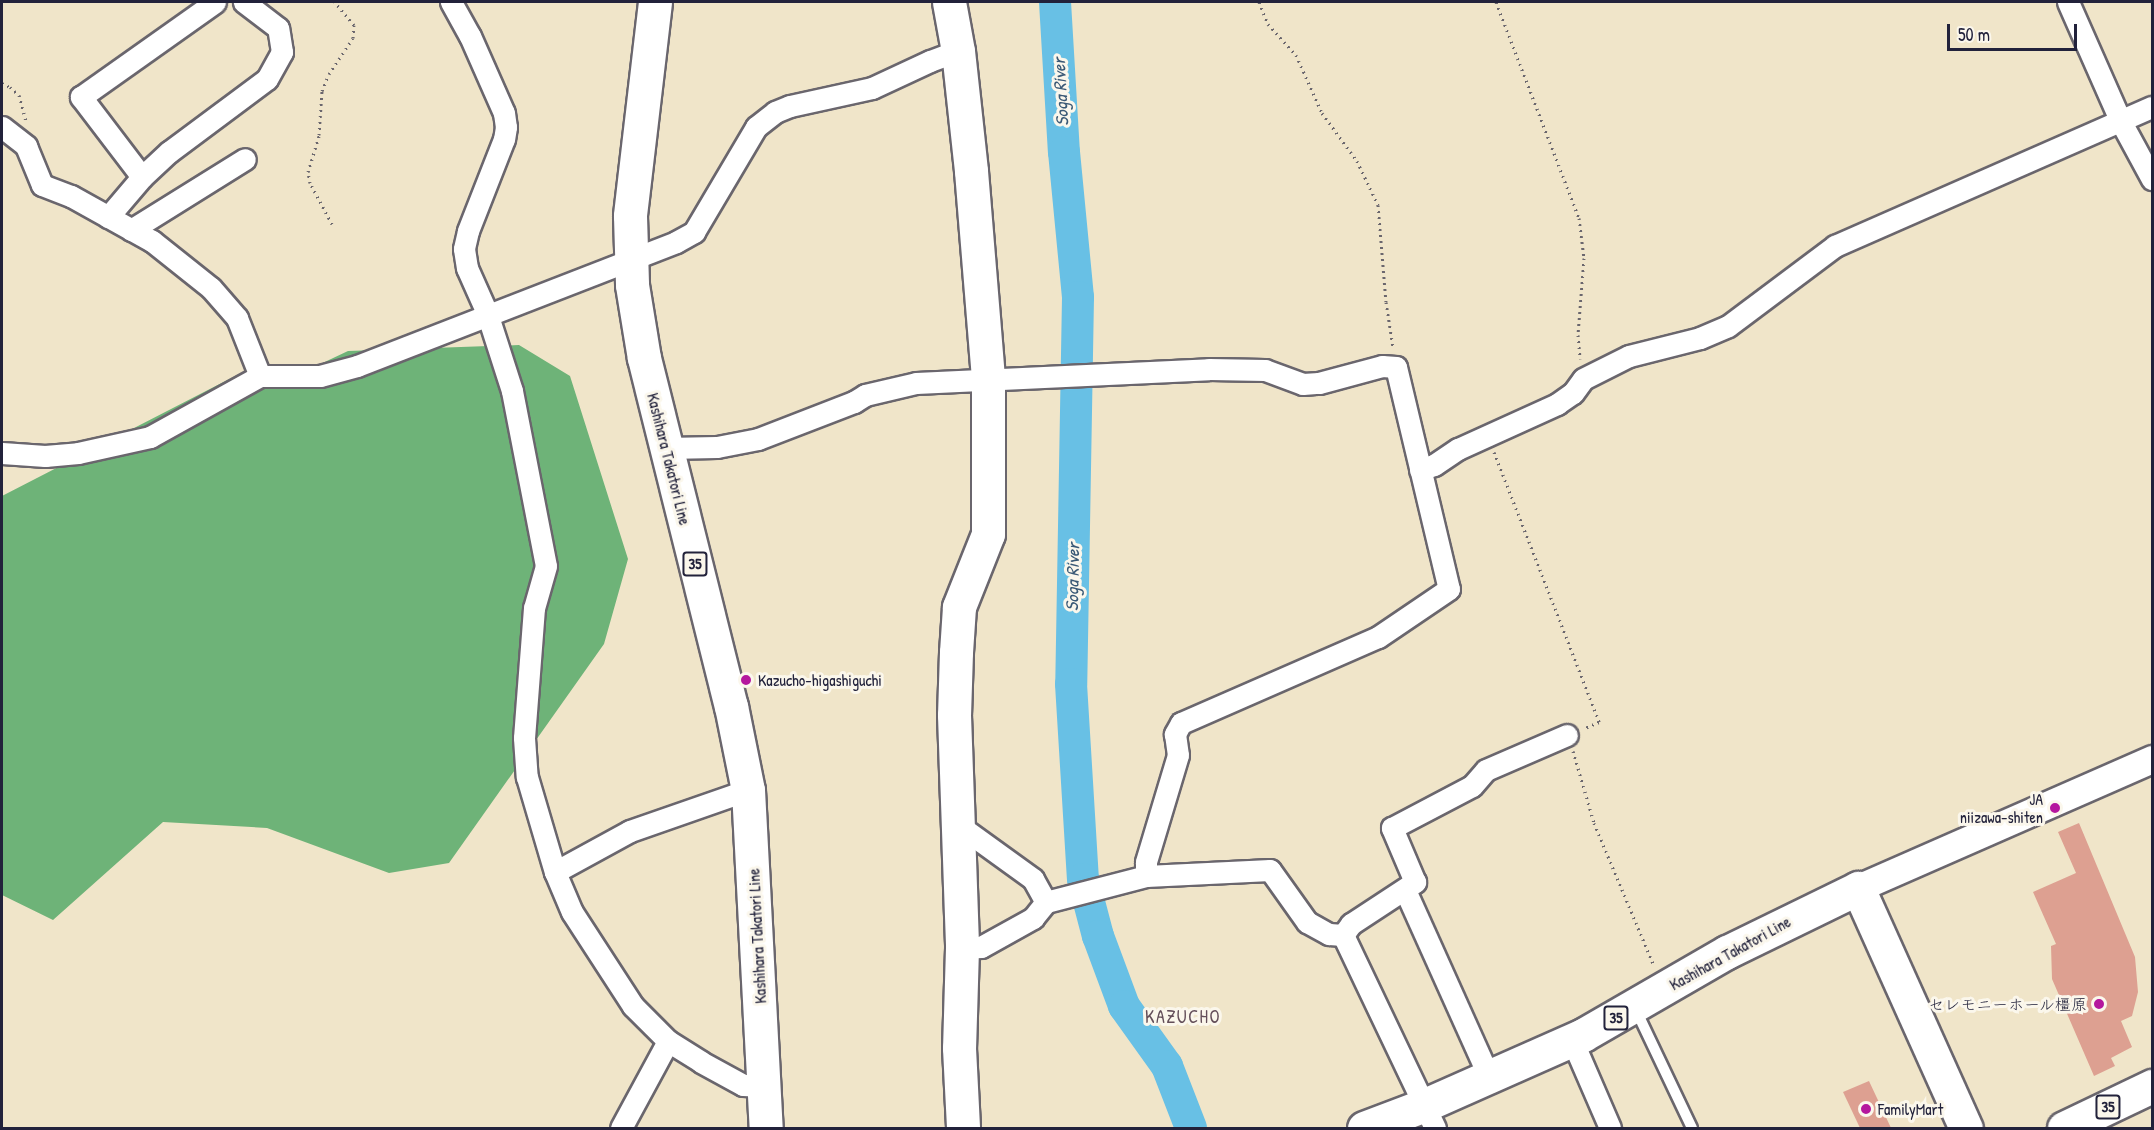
<!DOCTYPE html>
<html>
<head>
<meta charset="utf-8">
<style>
  body { margin:0 }
  #map { position:relative; width:2154px; height:1130px; overflow:hidden; background:#f0e5c9; font-family:"Patrick Hand","Klee One",sans-serif }
  div>[style] { position:absolute }
  .forest>* { inset:0; background:#6eb378 }
  .river>* { height:32px; margin:-16px; padding:0 16px; transform-origin:16px; border-radius:16px; background:#68c0e5 }
  .building>* { inset:0; background:#dda091 }
  .path>* { height:3px; margin-top:-1.5px; transform-origin:0; background:repeating-linear-gradient(90deg,#6a666d 0 1.5px,transparent 0 6px) }
  .roads { filter:drop-shadow(2px 0 #6a666d) drop-shadow(-2px 0 #6a666d) drop-shadow(0 2px #6a666d) drop-shadow(0 -2px #6a666d) }
  .service>* { height:10px; margin:-5px; padding:0 5px; transform-origin:5px; border-radius:5px; background:#fff }
  .minor>* { height:21px; margin:-10.5px; padding:0 10.5px; transform-origin:10.5px; border-radius:10.5px; background:#fff }
  .tertiary>* { height:27px; margin:-13.5px; padding:0 13.5px; transform-origin:13.5px; border-radius:13.5px; background:#fff }
  .primary>* { height:33px; margin:-16.5px; padding:0 16.5px; transform-origin:16.5px; border-radius:16.5px; background:#fff }
  .dots>* { width:16px; height:16px; translate:-50% -50%; box-sizing:border-box; border:3px solid #fbf7ec; border-radius:50% }
  span { translate:-50% -50%; white-space:nowrap; text-align:center; line-height:1.15; -webkit-text-stroke:6px #fbf7ec; paint-order:stroke }
  .shield-label span { padding:2px 4px; background:#fbf7ec; border:2px solid; border-radius:4px; -webkit-text-stroke-width:0 }
  .shield-label { font-size:15px; color:#22223b; font-weight:700 }
  .street-label { font-size:16px; color:#22223b }
  .poi-label { font-size:16px; color:#22223b }
  .left { translate:0 -50%; text-align:left }
  .right { translate:-100% -50%; text-align:right }
  .water-label { font-size:18px; color:#3a5976; font-style:italic }
  .neighbourhood-label { font-size:18px; color:#634e59; letter-spacing:1.5px }
  .frame { position:absolute; inset:0; border:3px solid #22223b; pointer-events:none }
  .scale { position:absolute; left:1947px; top:24px; width:130px; height:27px; box-sizing:border-box; border:3px solid #22223b; border-top:0; padding-left:8px; font-size:18px; line-height:21px; white-space:nowrap; color:#22223b; -webkit-text-stroke:4px #fbf7ec; paint-order:stroke }
</style>
</head>
<body>
<div id="map">
  <div class="forest">
    <div style="clip-path:polygon(519px 345px,570px 376px,628px 559px,604px 644px,449px 863px,389px 873px,267px 828px,163px 822px,53px 920px,2px 895px,2px 496px,239px 374px,295px 376px,348px 351px)"></div>
  </div>
  <div class="river">
    <div style="left:1055px;top:2px;width:150px;rotate:86.6deg"></div>
    <div style="left:1064px;top:152px;width:146px;rotate:84.5deg"></div>
    <div style="left:1078px;top:297px;width:387px;rotate:91deg"></div>
    <div style="left:1071px;top:684px;width:195px;rotate:86.5deg"></div>
    <div style="left:1083px;top:879px;width:59px;rotate:75.3deg"></div>
    <div style="left:1098px;top:936px;width:75px;rotate:69.6deg"></div>
    <div style="left:1124px;top:1006px;width:74px;rotate:54.4deg"></div>
    <div style="left:1167px;top:1066px;width:66px;rotate:68.8deg"></div>
  </div>
  <div class="building">
    <div style="clip-path:polygon(2079px 823px,2135px 957px,2138px 992px,2132px 1016px,2121px 1021px,2132px 1047px,2111px 1058px,2115px 1066px,2094px 1076px,2052px 979px,2051px 946px,2056px 944px,2033px 892px,2076px 873px,2058px 832px)"></div>
    <div style="clip-path:polygon(1869px 1081px,1891px 1128px,1860px 1128px,1843px 1092px)"></div>
  </div>
  <div class="path">
    <div style="left:1259px;top:2px;width:24px;rotate:68deg"></div>
    <div style="left:1268px;top:24px;width:42px;rotate:47.9deg"></div>
    <div style="left:1296px;top:55px;width:64px;rotate:65.9deg"></div>
    <div style="left:1322px;top:113px;width:59px;rotate:53.9deg"></div>
    <div style="left:1357px;top:161px;width:49px;rotate:64.5deg"></div>
    <div style="left:1378px;top:205px;width:97px;rotate:85.3deg"></div>
    <div style="left:1386px;top:302px;width:46px;rotate:81.2deg"></div>
    <div style="left:1496px;top:2px;width:231px;rotate:69deg"></div>
    <div style="left:1579px;top:218px;width:40px;rotate:82.9deg"></div>
    <div style="left:1584px;top:258px;width:77px;rotate:94.5deg"></div>
    <div style="left:1578px;top:335px;width:24px;rotate:85deg"></div>
    <div style="left:2px;top:83px;width:9px;rotate:27deg"></div>
    <div style="left:10px;top:87px;width:12px;rotate:42deg"></div>
    <div style="left:19px;top:95px;width:28px;rotate:75deg"></div>
    <div style="left:332px;top:224px;width:47px;rotate:-118.2deg"></div>
    <div style="left:310px;top:183px;width:11px;rotate:-100deg"></div>
    <div style="left:308px;top:172px;width:39px;rotate:-73deg"></div>
    <div style="left:319px;top:135px;width:44px;rotate:-86.1deg"></div>
    <div style="left:322px;top:91px;width:18px;rotate:-68deg"></div>
    <div style="left:329px;top:74px;width:43px;rotate:-56.3deg"></div>
    <div style="left:353px;top:38px;width:13px;rotate:-86deg"></div>
    <div style="left:354px;top:25px;width:30px;rotate:-130deg"></div>
    <div style="left:1494px;top:452px;width:290px;rotate:68.7deg"></div>
    <div style="left:1599px;top:722px;width:15px;rotate:157deg"></div>
    <div style="left:1573px;top:751px;width:75px;rotate:73.7deg"></div>
    <div style="left:1594px;top:823px;width:155px;rotate:67.2deg"></div>
  </div>
  <div class="roads">
    <div class="service">
      <div style="left:1635px;top:1008px;width:133px;rotate:64.6deg"></div>
    </div>
    <div class="minor">
      <div style="left:451px;top:2px;width:39px;rotate:61deg"></div>
      <div style="left:470px;top:36px;width:84px;rotate:66.2deg"></div>
      <div style="left:504px;top:113px;width:14px;rotate:82deg"></div>
      <div style="left:506px;top:127px;width:12px;rotate:99deg"></div>
      <div style="left:504px;top:139px;width:99px;rotate:111.4deg"></div>
      <div style="left:468px;top:231px;width:18px;rotate:103deg"></div>
      <div style="left:464px;top:249px;width:19px;rotate:81deg"></div>
      <div style="left:467px;top:268px;width:49px;rotate:66deg"></div>
      <div style="left:487px;top:313px;width:82px;rotate:72.2deg"></div>
      <div style="left:512px;top:391px;width:178px;rotate:79deg"></div>
      <div style="left:546px;top:566px;width:44px;rotate:105.9deg"></div>
      <div style="left:534px;top:608px;width:130px;rotate:94.4deg"></div>
      <div style="left:524px;top:738px;width:39px;rotate:86deg"></div>
      <div style="left:527px;top:777px;width:99px;rotate:73.6deg"></div>
      <div style="left:555px;top:872px;width:43px;rotate:67deg"></div>
      <div style="left:572px;top:912px;width:112px;rotate:57deg"></div>
      <div style="left:633px;top:1006px;width:49px;rotate:45deg"></div>
      <div style="left:668px;top:1041px;width:39px;rotate:32deg"></div>
      <div style="left:701px;top:1062px;width:48px;rotate:28.7deg"></div>
      <div style="left:743px;top:1085px;width:21px;rotate:3deg"></div>
      <div style="left:2068px;top:2px;width:131px;rotate:66.2deg"></div>
      <div style="left:2121px;top:122px;width:65px;rotate:61.5deg"></div>
      <div style="left:2px;top:127px;width:31px;rotate:38deg"></div>
      <div style="left:26px;top:146px;width:42px;rotate:67.7deg"></div>
      <div style="left:42px;top:185px;width:31px;rotate:21deg"></div>
      <div style="left:71px;top:196px;width:93px;rotate:29.1deg"></div>
      <div style="left:152px;top:241px;width:75px;rotate:38.5deg"></div>
      <div style="left:211px;top:288px;width:40px;rotate:49deg"></div>
      <div style="left:237px;top:318px;width:62px;rotate:68.4deg"></div>
      <div style="left:142px;top:177px;width:101px;rotate:-127.3deg"></div>
      <div style="left:81px;top:97px;width:164px;rotate:-35.3deg"></div>
      <div style="left:108px;top:217px;width:52px;rotate:-49.6deg"></div>
      <div style="left:142px;top:177px;width:37px;rotate:-43deg"></div>
      <div style="left:169px;top:152px;width:122px;rotate:-36.7deg"></div>
      <div style="left:267px;top:79px;width:31px;rotate:-61deg"></div>
      <div style="left:282px;top:52px;width:24px;rotate:-99deg"></div>
      <div style="left:278px;top:28px;width:43px;rotate:-142.6deg"></div>
      <div style="left:131px;top:230px;width:134px;rotate:-31.9deg"></div>
      <div style="left:666px;top:448px;width:51px;rotate:-1.1deg"></div>
      <div style="left:717px;top:447px;width:42px;rotate:-11deg"></div>
      <div style="left:758px;top:439px;width:103px;rotate:-21.1deg"></div>
      <div style="left:854px;top:402px;width:13px;rotate:-32deg"></div>
      <div style="left:865px;top:395px;width:52px;rotate:-13.2deg"></div>
      <div style="left:916px;top:383px;width:293px;rotate:-2.7deg"></div>
      <div style="left:1209px;top:369px;width:56px;rotate:1deg"></div>
      <div style="left:1265px;top:370px;width:40px;rotate:20.2deg"></div>
      <div style="left:1303px;top:384px;width:16px;rotate:-4deg"></div>
      <div style="left:1319px;top:383px;width:65px;rotate:-15.1deg"></div>
      <div style="left:1382px;top:366px;width:14px;rotate:4deg"></div>
      <div style="left:1396px;top:367px;width:228px;rotate:76.6deg"></div>
      <div style="left:1449px;top:589px;width:86px;rotate:145.9deg"></div>
      <div style="left:1378px;top:637px;width:215px;rotate:156.4deg"></div>
      <div style="left:1181px;top:723px;width:13px;rotate:119deg"></div>
      <div style="left:1175px;top:734px;width:21px;rotate:82deg"></div>
      <div style="left:1178px;top:755px;width:112px;rotate:106.7deg"></div>
      <div style="left:1146px;top:862px;width:14px;rotate:90deg"></div>
      <div style="left:2px;top:453px;width:43px;rotate:4deg"></div>
      <div style="left:45px;top:456px;width:33px;rotate:-5deg"></div>
      <div style="left:78px;top:453px;width:74px;rotate:-12.5deg"></div>
      <div style="left:150px;top:437px;width:126px;rotate:-29deg"></div>
      <div style="left:260px;top:376px;width:60px"></div>
      <div style="left:320px;top:376px;width:38px;rotate:-15deg"></div>
      <div style="left:357px;top:366px;width:342px;rotate:-21.2deg"></div>
      <div style="left:676px;top:242px;width:21px;rotate:-29deg"></div>
      <div style="left:694px;top:232px;width:122px;rotate:-59.4deg"></div>
      <div style="left:756px;top:127px;width:24px;rotate:-38deg"></div>
      <div style="left:775px;top:112px;width:16px;rotate:-22deg"></div>
      <div style="left:790px;top:106px;width:84px;rotate:-12.4deg"></div>
      <div style="left:872px;top:88px;width:64px;rotate:-25deg"></div>
      <div style="left:930px;top:61px;width:30px;rotate:-20deg"></div>
      <div style="left:1420px;top:470px;width:15px;rotate:-20deg"></div>
      <div style="left:1434px;top:465px;width:29px;rotate:-34deg"></div>
      <div style="left:1458px;top:449px;width:109px;rotate:-24.4deg"></div>
      <div style="left:1557px;top:404px;width:19px;rotate:-35deg"></div>
      <div style="left:1573px;top:393px;width:17px;rotate:-54deg"></div>
      <div style="left:1583px;top:379px;width:51px;rotate:-26.6deg"></div>
      <div style="left:1629px;top:356px;width:73px;rotate:-14.2deg"></div>
      <div style="left:1700px;top:338px;width:30px;rotate:-23deg"></div>
      <div style="left:1728px;top:326px;width:134px;rotate:-36.8deg"></div>
      <div style="left:1835px;top:246px;width:346px;rotate:-23.7deg"></div>
      <div style="left:957px;top:824px;width:94px;rotate:35.9deg"></div>
      <div style="left:1033px;top:879px;width:26px;rotate:61deg"></div>
      <div style="left:555px;top:872px;width:85px;rotate:-28.7deg"></div>
      <div style="left:630px;top:831px;width:125px;rotate:-19.2deg"></div>
      <div style="left:1405px;top:890px;width:205px;rotate:65.8deg"></div>
      <div style="left:1343px;top:935px;width:14px;rotate:-54deg"></div>
      <div style="left:1351px;top:924px;width:77px;rotate:-33.3deg"></div>
      <div style="left:1415px;top:882px;width:59px;rotate:-113.1deg"></div>
      <div style="left:1392px;top:828px;width:90px;rotate:-27.7deg"></div>
      <div style="left:1472px;top:786px;width:21px;rotate:-49deg"></div>
      <div style="left:1486px;top:770px;width:88px;rotate:-23.4deg"></div>
      <div style="left:962px;top:948px;width:19px;rotate:-3deg"></div>
      <div style="left:981px;top:947px;width:60px;rotate:-29.1deg"></div>
      <div style="left:1033px;top:918px;width:21px;rotate:-51deg"></div>
      <div style="left:1046px;top:902px;width:103px;rotate:-14.6deg"></div>
      <div style="left:1146px;top:876px;width:124px;rotate:-2.8deg"></div>
      <div style="left:1270px;top:870px;width:64px;rotate:54.6deg"></div>
      <div style="left:1307px;top:922px;width:25px;rotate:29deg"></div>
      <div style="left:1329px;top:934px;width:14px;rotate:4deg"></div>
      <div style="left:1343px;top:935px;width:214px;rotate:64.5deg"></div>
      <div style="left:1572px;top:1040px;width:96px;rotate:66.6deg"></div>
      <div style="left:621px;top:1128px;width:99px;rotate:-61.6deg"></div>
    </div>
    <div class="tertiary">
      <div style="left:1858px;top:888px;width:321px;rotate:-23.7deg"></div>
    </div>
    <div class="primary">
      <div style="left:655px;top:2px;width:215px;rotate:96.7deg"></div>
      <div style="left:630px;top:216px;width:69px;rotate:88.3deg"></div>
      <div style="left:632px;top:285px;width:74px;rotate:80.7deg"></div>
      <div style="left:644px;top:358px;width:359px;rotate:76deg"></div>
      <div style="left:731px;top:706px;width:86px;rotate:78.6deg"></div>
      <div style="left:748px;top:790px;width:338px;rotate:87deg"></div>
      <div style="left:949px;top:2px;width:50px;rotate:79.6deg"></div>
      <div style="left:958px;top:51px;width:121px;rotate:83.8deg"></div>
      <div style="left:971px;top:171px;width:210px;rotate:85.3deg"></div>
      <div style="left:988px;top:380px;width:154px;rotate:90deg"></div>
      <div style="left:988px;top:534px;width:79px;rotate:111.7deg"></div>
      <div style="left:959px;top:607px;width:45px;rotate:93.8deg"></div>
      <div style="left:956px;top:652px;width:63px;rotate:91.8deg"></div>
      <div style="left:954px;top:715px;width:233px;rotate:88deg"></div>
      <div style="left:962px;top:948px;width:100px;rotate:91.7deg"></div>
      <div style="left:959px;top:1048px;width:80px;rotate:87.1deg"></div>
      <div style="left:1364px;top:1128px;width:65px;rotate:-20.7deg"></div>
      <div style="left:1425px;top:1105px;width:173px;rotate:-23.9deg"></div>
      <div style="left:1583px;top:1035px;width:166px;rotate:-30deg"></div>
      <div style="left:1727px;top:952px;width:146px;rotate:-26deg"></div>
      <div style="left:1858px;top:888px;width:263px;rotate:65.8deg"></div>
      <div style="left:2064px;top:1128px;width:98px;rotate:-25.5deg"></div>
    </div>
  </div>
  <div class="dots">
    <div style="left:746px;top:680px;background:#b5179e"></div>
    <div style="left:2055px;top:808px;background:#b5179e"></div>
    <div style="left:2099px;top:1004px;background:#b5179e"></div>
    <div style="left:1866px;top:1109px;background:#b5179e"></div>
  </div>
  <div class="shield-label">
    <span style="left:695px;top:564px">35</span>
    <span style="left:1616px;top:1018px">35</span>
    <span style="left:2108px;top:1107px">35</span>
  </div>
  <div class="street-label">
    <span style="left:669px;top:459px;rotate:76deg">Kashihara Takatori Line</span>
    <span style="left:757px;top:936px;rotate:-93deg">Kashihara Takatori Line</span>
    <span style="left:1730px;top:953px;rotate:-29deg">Kashihara Takatori Line</span>
  </div>
  <div class="poi-label">
    <span class="left" style="left:758px;top:680px">Kazucho-higashiguchi</span>
    <span class="right" style="left:2043px;top:808px">JA<br>niizawa-shiten</span>
    <span class="right" style="left:2087px;top:1004px">セレモニーホール橿原</span>
    <span class="left" style="left:1878px;top:1109px">FamilyMart</span>
  </div>
  <div class="water-label">
    <span style="left:1061px;top:92px;rotate:-93deg">Soga River</span>
    <span style="left:1073px;top:577px;rotate:-89deg">Soga River</span>
  </div>
  <div class="neighbourhood-label">
    <span style="left:1183px;top:1017px">KAZUCHO</span>
  </div>
  <div class="frame"></div>
  <div class="scale">50 m</div>
</div>
</body>
</html>
